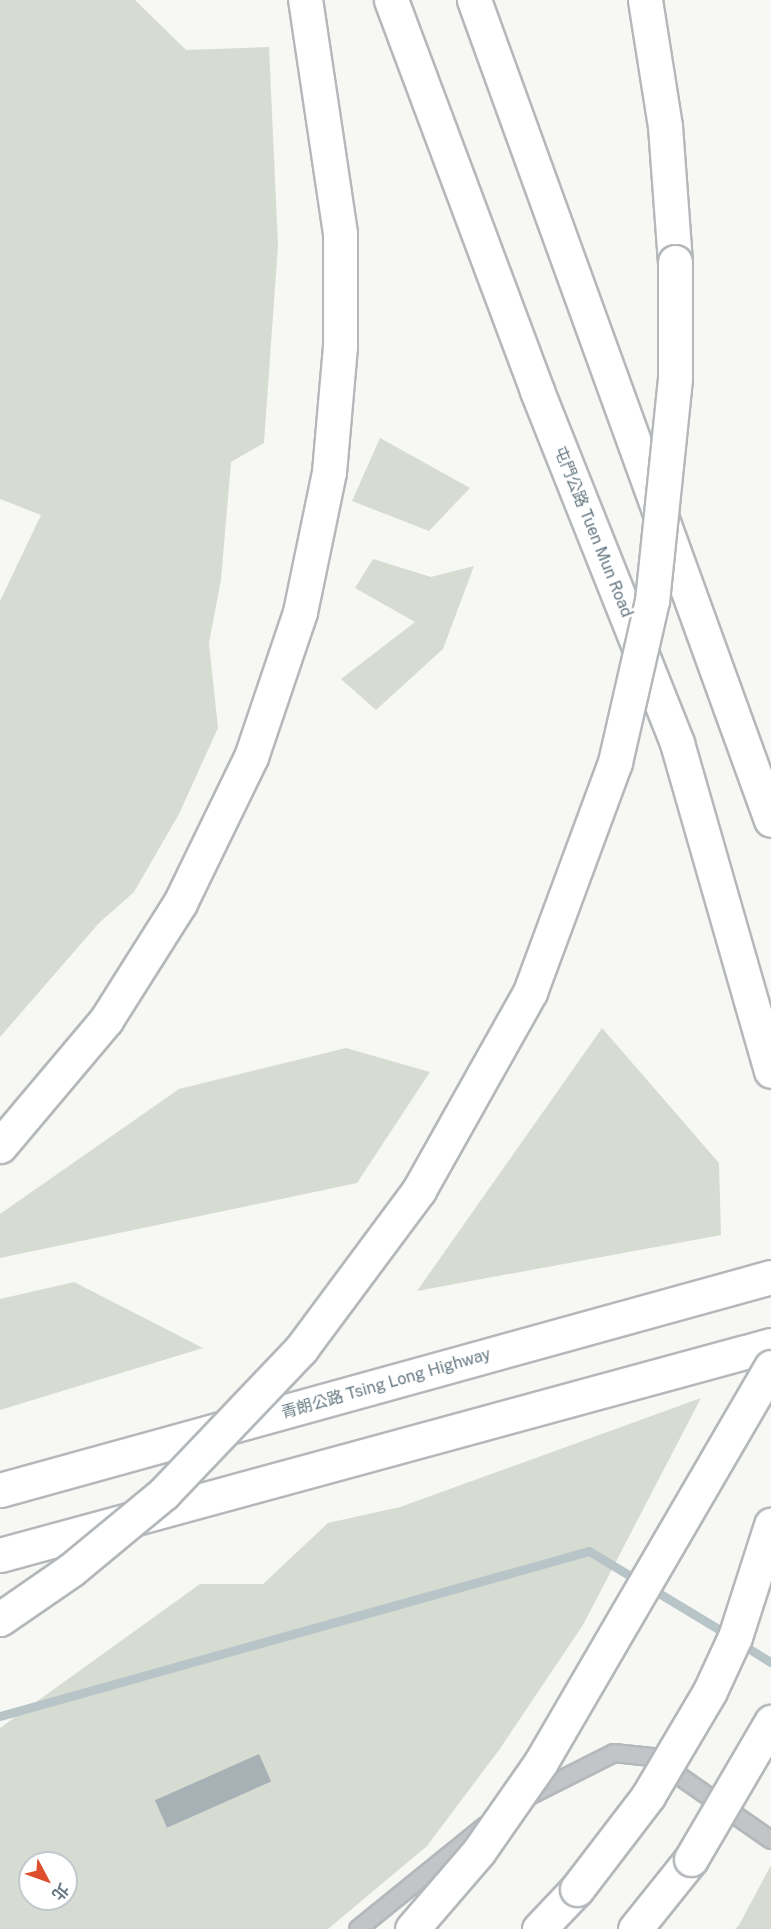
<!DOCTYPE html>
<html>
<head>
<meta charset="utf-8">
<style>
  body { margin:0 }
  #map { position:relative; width:771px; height:1929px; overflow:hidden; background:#f7f7f4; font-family:"Public Sans","Noto Sans TC",sans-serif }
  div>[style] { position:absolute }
  .green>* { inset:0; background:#d7dcd3 }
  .stream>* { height:9px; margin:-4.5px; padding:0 4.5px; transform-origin:4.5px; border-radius:4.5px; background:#b7c4c8 }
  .building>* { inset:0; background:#a7b0b5; transform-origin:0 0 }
  .roads { filter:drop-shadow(2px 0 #b4b8bb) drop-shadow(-2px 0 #b4b8bb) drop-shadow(0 2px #b4b8bb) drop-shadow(0 -2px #b4b8bb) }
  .lane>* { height:16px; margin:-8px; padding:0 8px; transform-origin:8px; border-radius:8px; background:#c1c5c8 }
  .highway>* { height:33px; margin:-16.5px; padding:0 16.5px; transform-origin:16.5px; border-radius:16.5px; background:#fff }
  .bridges { filter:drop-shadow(2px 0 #b4b8bb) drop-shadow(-2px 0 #b4b8bb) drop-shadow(0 2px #b4b8bb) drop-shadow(0 -2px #b4b8bb) }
  .highway-bridge>* { height:33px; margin:-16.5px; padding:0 16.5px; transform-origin:16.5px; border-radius:16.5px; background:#fff }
  span { translate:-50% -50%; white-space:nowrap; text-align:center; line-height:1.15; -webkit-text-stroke:6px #fff; paint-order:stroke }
  .street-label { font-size:16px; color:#677984 }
  .north { position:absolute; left:18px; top:1851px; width:60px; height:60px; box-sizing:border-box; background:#fff; border:2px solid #c2c9ce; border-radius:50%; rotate:131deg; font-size:16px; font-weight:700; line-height:24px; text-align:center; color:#677984 }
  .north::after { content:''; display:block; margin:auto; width:21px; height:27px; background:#df4e2c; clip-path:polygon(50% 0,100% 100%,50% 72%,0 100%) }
</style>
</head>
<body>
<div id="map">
  <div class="green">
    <div style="clip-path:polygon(0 0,135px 0,186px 50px,269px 47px,278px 245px,264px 443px,231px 462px,221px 580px,209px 643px,218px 728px,179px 814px,134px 892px,99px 923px,0 1037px,0 601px,41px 515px,0 499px)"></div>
    <div style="clip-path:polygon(380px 438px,470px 488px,429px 531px,352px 501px)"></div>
    <div style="clip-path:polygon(373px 559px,431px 577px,474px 566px,443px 649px,376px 710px,341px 679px,415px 622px,355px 588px)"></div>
    <div style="clip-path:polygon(602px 1028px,719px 1163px,721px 1235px,417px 1291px)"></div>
    <div style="clip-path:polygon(346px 1048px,430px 1072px,357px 1183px,0 1258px,0 1214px,179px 1089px)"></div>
    <div style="clip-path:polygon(74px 1282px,203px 1348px,0 1410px,0 1299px)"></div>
    <div style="clip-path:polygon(evenodd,701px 1398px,583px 1625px,499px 1750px,427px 1846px,328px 1929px,0 1929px,0 1728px,200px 1584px,263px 1584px,328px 1523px,400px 1507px,701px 1398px,30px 1863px,66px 1863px,66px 1899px,30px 1899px,30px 1863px)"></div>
    <div style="clip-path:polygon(771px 1865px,771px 1929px,735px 1929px,739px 1925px)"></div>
  </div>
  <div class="stream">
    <div style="left:740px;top:1643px;width:36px;rotate:32deg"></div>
    <div style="left:0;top:1716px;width:612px;rotate:-15.65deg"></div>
    <div style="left:589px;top:1551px;width:162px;rotate:31.1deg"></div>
  </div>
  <div class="building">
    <div style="left:259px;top:1754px;width:30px;height:114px;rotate:66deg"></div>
  </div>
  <div class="roads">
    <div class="lane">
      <div style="left:523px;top:1799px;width:102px;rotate:-26.8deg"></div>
      <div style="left:614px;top:1753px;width:38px;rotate:6deg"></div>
      <div style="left:652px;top:1757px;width:145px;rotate:34.9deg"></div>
      <div style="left:358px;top:1929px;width:164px;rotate:-39deg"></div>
    </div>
    <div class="highway">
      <div style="left:391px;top:0;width:417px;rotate:69.5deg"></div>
      <div style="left:537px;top:391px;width:379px;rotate:68.3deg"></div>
      <div style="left:677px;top:743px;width:341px;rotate:74deg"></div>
      <div style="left:474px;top:0;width:872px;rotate:70.09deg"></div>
      <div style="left:645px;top:0;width:128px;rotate:81deg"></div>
      <div style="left:665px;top:126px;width:136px;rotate:85.8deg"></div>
      <div style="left:0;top:1146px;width:165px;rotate:-49.9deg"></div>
      <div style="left:106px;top:1020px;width:138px;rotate:-57.7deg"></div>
      <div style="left:180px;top:903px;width:162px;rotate:-64.1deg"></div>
      <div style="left:251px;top:757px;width:153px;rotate:-71.3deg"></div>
      <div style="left:300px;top:612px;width:143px;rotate:-78.3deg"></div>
      <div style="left:329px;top:472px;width:126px;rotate:-85deg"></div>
      <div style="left:340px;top:346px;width:113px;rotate:-90deg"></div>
      <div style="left:340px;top:233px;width:236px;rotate:-98.5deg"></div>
      <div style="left:0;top:1490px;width:800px;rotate:-15.44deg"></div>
      <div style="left:0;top:1555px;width:799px;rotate:-15.24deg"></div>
      <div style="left:539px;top:1929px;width:55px;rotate:-46.5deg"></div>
      <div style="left:635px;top:1929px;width:90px;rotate:-51.3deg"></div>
    </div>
  </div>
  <div class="bridges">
    <div class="highway-bridge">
      <div style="left:0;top:1619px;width:86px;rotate:-34.6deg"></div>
      <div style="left:71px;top:1570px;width:121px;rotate:-39.6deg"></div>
      <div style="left:164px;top:1493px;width:199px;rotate:-46.4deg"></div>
      <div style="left:301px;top:1349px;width:198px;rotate:-53.4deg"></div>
      <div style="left:419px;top:1190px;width:227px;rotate:-60.7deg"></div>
      <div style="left:530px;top:992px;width:245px;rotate:-69.7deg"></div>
      <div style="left:615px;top:762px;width:165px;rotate:-77.1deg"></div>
      <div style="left:652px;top:601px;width:224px;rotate:-84.1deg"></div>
      <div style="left:675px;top:378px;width:116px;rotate:-90deg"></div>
      <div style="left:691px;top:1859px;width:159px;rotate:-59.7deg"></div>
      <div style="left:577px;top:1889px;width:117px;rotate:-52.6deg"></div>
      <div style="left:648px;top:1796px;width:122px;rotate:-59.4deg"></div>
      <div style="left:710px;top:1691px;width:60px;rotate:-65.2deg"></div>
      <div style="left:735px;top:1637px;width:118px;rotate:-72.2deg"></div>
      <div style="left:412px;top:1929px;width:103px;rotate:-49.3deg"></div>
      <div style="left:479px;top:1851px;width:108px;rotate:-55.1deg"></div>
      <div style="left:541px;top:1762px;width:457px;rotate:-59.8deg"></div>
    </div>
  </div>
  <div class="street-label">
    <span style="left:593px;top:532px;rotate:68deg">屯門公路 Tuen Mun Road</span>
    <span style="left:386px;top:1384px;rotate:-16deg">青朗公路 Tsing Long Highway</span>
  </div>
  <div class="north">北</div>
</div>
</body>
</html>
